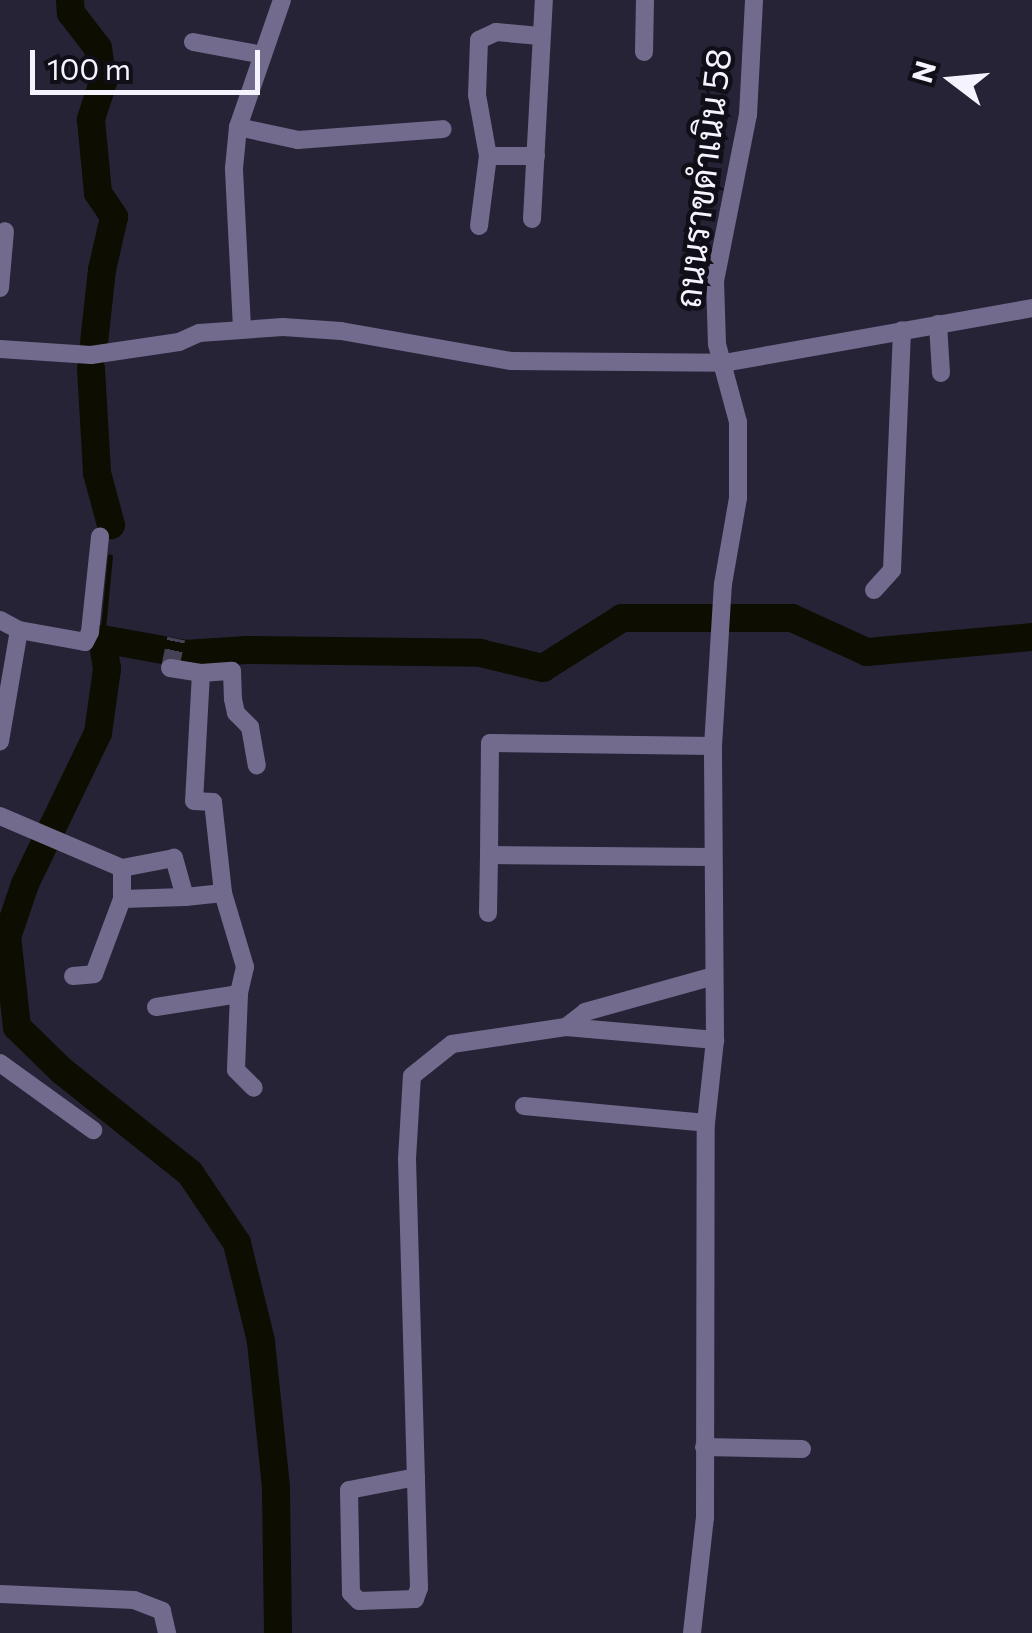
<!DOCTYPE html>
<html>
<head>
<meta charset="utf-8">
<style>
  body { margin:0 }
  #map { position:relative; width:1032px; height:1633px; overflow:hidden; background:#272337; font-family:Commissioner,Sarabun,sans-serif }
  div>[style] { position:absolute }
  .stream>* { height:5px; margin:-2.5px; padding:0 2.5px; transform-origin:2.5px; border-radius:2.5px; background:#0d0d02 }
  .river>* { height:28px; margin:-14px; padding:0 14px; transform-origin:14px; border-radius:14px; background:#0d0d02 }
  .minor-tunnel>* { height:18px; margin-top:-9px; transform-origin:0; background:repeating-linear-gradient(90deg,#464255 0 18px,transparent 0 27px) }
  .minor>* { height:18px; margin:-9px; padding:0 9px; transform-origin:9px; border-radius:9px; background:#726b8e }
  span { translate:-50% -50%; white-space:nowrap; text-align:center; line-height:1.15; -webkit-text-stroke:9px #100e17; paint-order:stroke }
  .street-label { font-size:35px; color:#f5f3fe }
  .north { position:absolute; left:902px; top:30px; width:100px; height:100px; -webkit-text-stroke:8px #100e17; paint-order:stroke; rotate:286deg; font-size:28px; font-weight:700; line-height:40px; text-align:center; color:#f5f3fe }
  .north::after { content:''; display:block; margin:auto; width:35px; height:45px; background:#f5f3fe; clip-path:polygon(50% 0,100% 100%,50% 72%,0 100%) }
  .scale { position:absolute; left:30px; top:50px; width:230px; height:45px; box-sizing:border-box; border:5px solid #f5f3fe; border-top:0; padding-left:12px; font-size:30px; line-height:35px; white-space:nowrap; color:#f5f3fe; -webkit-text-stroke:8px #100e17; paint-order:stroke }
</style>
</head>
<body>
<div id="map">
  <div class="stream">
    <div style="left:102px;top:639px;width:83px;rotate:-84.5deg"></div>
  </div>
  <div class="river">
    <div style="left:70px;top:0;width:13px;rotate:86deg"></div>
    <div style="left:71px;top:13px;width:44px;rotate:52.4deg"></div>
    <div style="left:98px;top:48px;width:34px;rotate:82deg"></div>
    <div style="left:103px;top:82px;width:40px;rotate:108deg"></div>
    <div style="left:91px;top:120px;width:73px;rotate:84.5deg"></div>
    <div style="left:98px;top:193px;width:29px;rotate:56deg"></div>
    <div style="left:114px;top:217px;width:54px;rotate:102.8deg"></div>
    <div style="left:102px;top:270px;width:72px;rotate:96.3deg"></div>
    <div style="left:91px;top:368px;width:105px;rotate:86.7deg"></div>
    <div style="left:97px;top:473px;width:54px;rotate:74.9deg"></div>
    <div style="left:278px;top:1633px;width:146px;rotate:-90.8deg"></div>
    <div style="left:276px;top:1487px;width:147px;rotate:-95.9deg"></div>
    <div style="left:261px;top:1341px;width:101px;rotate:-103.8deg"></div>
    <div style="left:237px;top:1243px;width:84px;rotate:-123.9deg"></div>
    <div style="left:190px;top:1173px;width:164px;rotate:-141.4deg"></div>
    <div style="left:62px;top:1071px;width:63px;rotate:-135.6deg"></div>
    <div style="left:17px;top:1027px;width:91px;rotate:-96.3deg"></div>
    <div style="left:7px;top:937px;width:56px;rotate:-71.2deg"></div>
    <div style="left:25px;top:884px;width:168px;rotate:-64.2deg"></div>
    <div style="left:98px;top:733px;width:65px;rotate:-82deg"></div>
    <div style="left:107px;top:669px;width:30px;rotate:-99deg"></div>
    <div style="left:102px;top:639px;width:84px;rotate:10.2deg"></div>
    <div style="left:185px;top:654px;width:62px;rotate:-3.7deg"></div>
    <div style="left:247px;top:650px;width:233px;rotate:0.7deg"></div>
    <div style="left:480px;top:653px;width:65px;rotate:13.4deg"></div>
    <div style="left:543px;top:668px;width:93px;rotate:-32.3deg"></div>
    <div style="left:622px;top:618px;width:170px"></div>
    <div style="left:792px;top:618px;width:82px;rotate:24.4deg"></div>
    <div style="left:867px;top:652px;width:166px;rotate:-5.2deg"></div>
  </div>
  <div class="minor-tunnel">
    <div style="left:170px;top:668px;width:30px;rotate:-78deg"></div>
  </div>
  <div class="minor">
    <div style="left:193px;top:42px;width:71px;rotate:10.5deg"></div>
    <div style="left:644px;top:52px;width:52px;rotate:-88.9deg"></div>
    <div style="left:238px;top:127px;width:61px;rotate:12.2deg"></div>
    <div style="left:298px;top:140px;width:145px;rotate:-4.3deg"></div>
    <div style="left:488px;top:156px;width:48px"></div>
    <div style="left:532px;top:219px;width:219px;rotate:-86.9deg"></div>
    <div style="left:479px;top:226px;width:71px;rotate:-82.7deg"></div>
    <div style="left:488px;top:156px;width:62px;rotate:-100.2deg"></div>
    <div style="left:477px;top:95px;width:55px;rotate:-87.9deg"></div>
    <div style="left:479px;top:40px;width:19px;rotate:-25deg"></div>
    <div style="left:496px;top:32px;width:44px;rotate:5.2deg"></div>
    <div style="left:0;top:288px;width:57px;rotate:-85deg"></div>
    <div style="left:938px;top:324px;width:49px;rotate:86.5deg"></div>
    <div style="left:242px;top:328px;width:160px;rotate:-92.9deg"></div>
    <div style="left:234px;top:168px;width:41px;rotate:-84.4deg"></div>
    <div style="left:238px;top:127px;width:134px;rotate:-70.9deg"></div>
    <div style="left:0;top:349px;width:91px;rotate:3.8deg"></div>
    <div style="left:91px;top:355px;width:89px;rotate:-8.4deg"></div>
    <div style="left:179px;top:342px;width:22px;rotate:-24deg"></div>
    <div style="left:199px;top:333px;width:84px;rotate:-4.1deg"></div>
    <div style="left:283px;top:327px;width:58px;rotate:3.9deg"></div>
    <div style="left:341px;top:331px;width:173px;rotate:10deg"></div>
    <div style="left:511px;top:361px;width:213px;rotate:0.5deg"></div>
    <div style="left:724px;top:363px;width:313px;rotate:-10.1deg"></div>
    <div style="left:874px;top:590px;width:27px;rotate:-48deg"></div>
    <div style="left:892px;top:570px;width:240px;rotate:-87.6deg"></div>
    <div style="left:0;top:620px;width:21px;rotate:28deg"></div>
    <div style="left:19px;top:630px;width:113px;rotate:99.7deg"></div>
    <div style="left:19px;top:630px;width:67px;rotate:10.3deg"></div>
    <div style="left:85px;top:642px;width:11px;rotate:-63deg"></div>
    <div style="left:90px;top:632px;width:96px;rotate:-84deg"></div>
    <div style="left:170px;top:668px;width:31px;rotate:9deg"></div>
    <div style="left:201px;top:673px;width:128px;rotate:93.1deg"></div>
    <div style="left:194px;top:801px;width:19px;rotate:3deg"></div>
    <div style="left:213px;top:802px;width:92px;rotate:83.7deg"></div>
    <div style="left:223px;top:893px;width:38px;rotate:174deg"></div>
    <div style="left:185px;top:897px;width:41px;rotate:-105.8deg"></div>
    <div style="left:174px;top:858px;width:53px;rotate:169.1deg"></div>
    <div style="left:122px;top:868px;width:31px;rotate:90deg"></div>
    <div style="left:122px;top:899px;width:63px;rotate:-1.8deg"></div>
    <div style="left:201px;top:673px;width:31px;rotate:-4deg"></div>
    <div style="left:232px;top:671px;width:28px;rotate:88deg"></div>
    <div style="left:233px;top:699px;width:14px;rotate:78deg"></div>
    <div style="left:236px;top:713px;width:20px;rotate:45deg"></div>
    <div style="left:250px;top:727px;width:39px;rotate:80deg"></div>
    <div style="left:0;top:816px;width:133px;rotate:23.1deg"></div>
    <div style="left:711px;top:857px;width:222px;rotate:-179.5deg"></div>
    <div style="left:489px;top:855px;width:112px;rotate:-89.5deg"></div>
    <div style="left:490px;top:743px;width:223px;rotate:0.8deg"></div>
    <div style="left:223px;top:893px;width:77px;rotate:73.4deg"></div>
    <div style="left:245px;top:967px;width:28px;rotate:103deg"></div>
    <div style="left:239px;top:994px;width:76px;rotate:92.3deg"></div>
    <div style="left:236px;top:1070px;width:25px;rotate:45deg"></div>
    <div style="left:488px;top:913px;width:58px;rotate:-89deg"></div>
    <div style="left:73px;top:976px;width:21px;rotate:-5deg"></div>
    <div style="left:94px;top:974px;width:80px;rotate:-69.5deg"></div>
    <div style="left:156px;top:1007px;width:84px;rotate:-8.9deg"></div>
    <div style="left:566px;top:1027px;width:24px;rotate:-38deg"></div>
    <div style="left:585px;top:1012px;width:134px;rotate:-15.6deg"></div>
    <div style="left:0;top:1063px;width:115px;rotate:35.8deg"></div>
    <div style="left:524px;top:1106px;width:183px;rotate:5.3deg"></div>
    <div style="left:704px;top:1447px;width:98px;rotate:1.2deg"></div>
    <div style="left:416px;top:1477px;width:68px;rotate:169deg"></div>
    <div style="left:349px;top:1490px;width:103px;rotate:88.9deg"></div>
    <div style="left:351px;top:1593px;width:11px;rotate:45deg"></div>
    <div style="left:359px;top:1601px;width:56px;rotate:-2deg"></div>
    <div style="left:415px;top:1599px;width:12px;rotate:-70deg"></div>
    <div style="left:419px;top:1588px;width:429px;rotate:-91.6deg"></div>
    <div style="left:407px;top:1159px;width:83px;rotate:-86.6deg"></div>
    <div style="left:412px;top:1076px;width:51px;rotate:-38.7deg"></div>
    <div style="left:452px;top:1044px;width:115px;rotate:-8.5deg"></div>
    <div style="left:566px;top:1027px;width:150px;rotate:5deg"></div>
    <div style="left:0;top:1594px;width:134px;rotate:2.6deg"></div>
    <div style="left:134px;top:1600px;width:30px;rotate:21deg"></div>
    <div style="left:162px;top:1611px;width:23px;rotate:77deg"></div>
    <div style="left:692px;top:1633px;width:116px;rotate:-83.6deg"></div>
    <div style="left:705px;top:1518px;width:395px;rotate:-89.9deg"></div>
    <div style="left:706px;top:1123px;width:83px;rotate:-83.8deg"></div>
    <div style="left:715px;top:1040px;width:294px;rotate:-90.4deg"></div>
    <div style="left:713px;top:746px;width:162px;rotate:-86.5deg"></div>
    <div style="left:723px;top:584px;width:87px;rotate:-80.1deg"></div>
    <div style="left:738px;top:498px;width:76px;rotate:-90deg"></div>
    <div style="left:738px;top:422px;width:81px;rotate:-105.1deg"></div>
    <div style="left:717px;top:344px;width:63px;rotate:-91.8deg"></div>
    <div style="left:715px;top:281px;width:169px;rotate:-78.8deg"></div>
    <div style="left:748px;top:115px;width:115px;rotate:-87deg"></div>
  </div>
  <div class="street-label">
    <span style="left:702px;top:178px;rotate:-83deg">ถนนราขดำเนิน 58</span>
  </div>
  <div class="north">N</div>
  <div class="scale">100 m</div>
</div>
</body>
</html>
